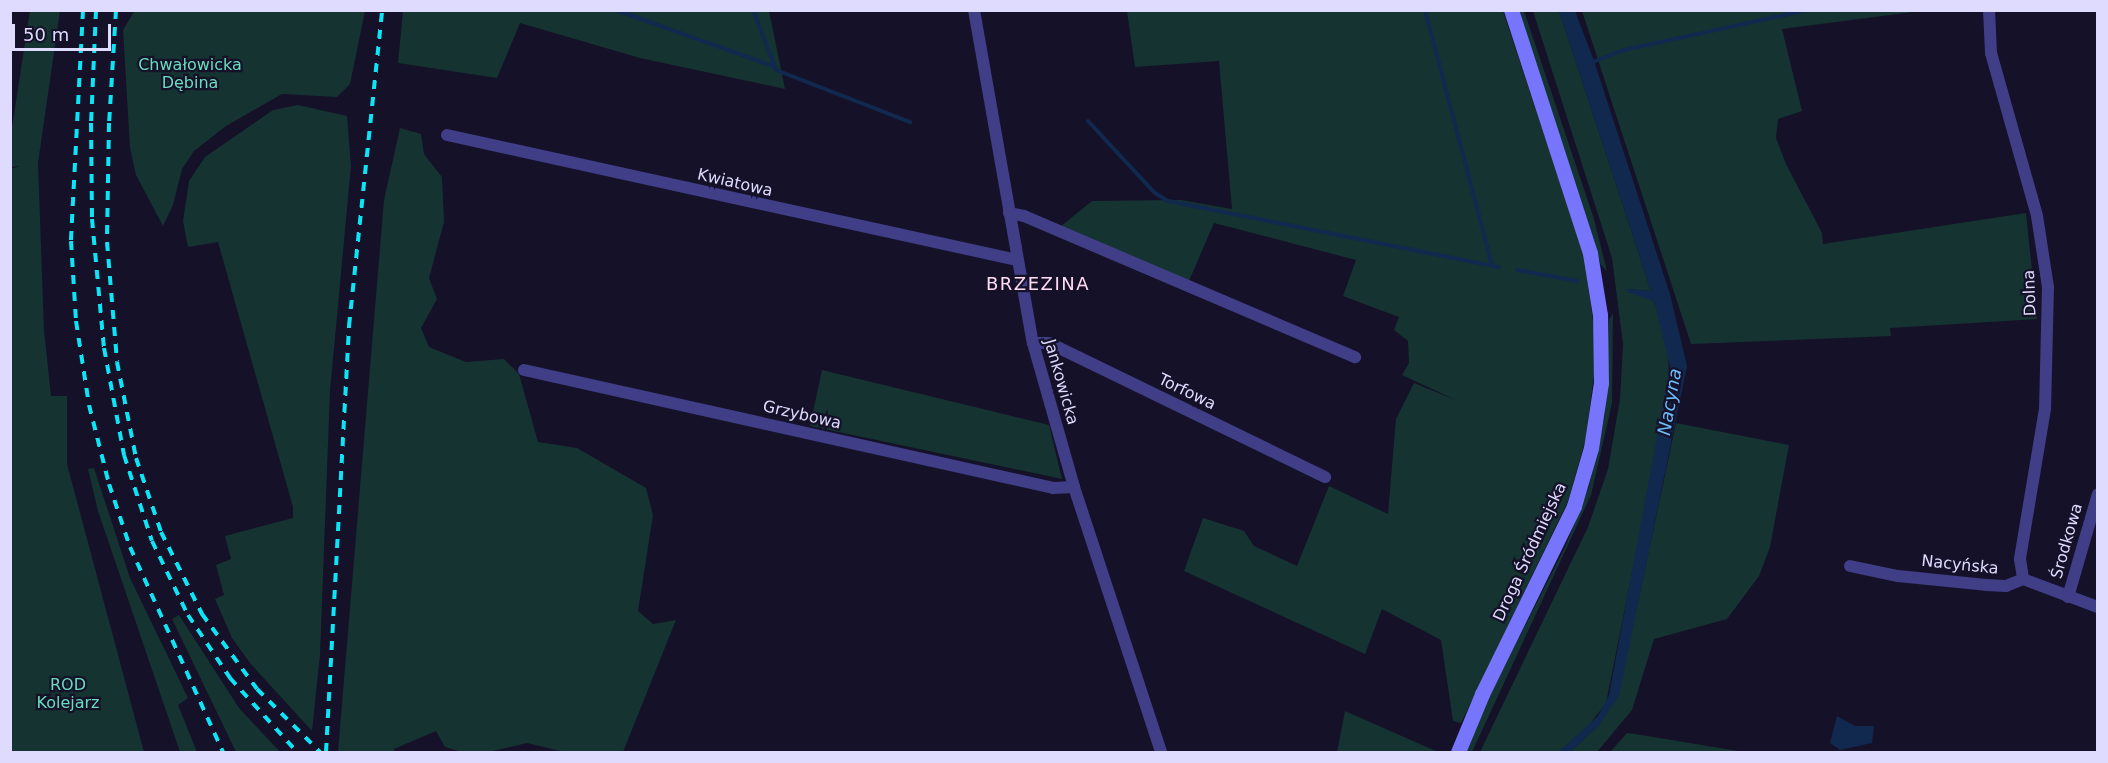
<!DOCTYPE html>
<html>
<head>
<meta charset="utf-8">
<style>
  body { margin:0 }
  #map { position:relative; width:2108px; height:763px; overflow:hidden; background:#151129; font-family:"DejaVu Sans",sans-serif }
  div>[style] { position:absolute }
  .green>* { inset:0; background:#153331 }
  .water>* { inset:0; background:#11294e }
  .stream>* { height:4px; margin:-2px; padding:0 2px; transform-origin:2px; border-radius:2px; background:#11294e }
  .minor>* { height:12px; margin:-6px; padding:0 6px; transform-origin:6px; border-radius:6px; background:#3f3e87 }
  .secondary>* { height:15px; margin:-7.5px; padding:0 7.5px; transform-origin:7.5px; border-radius:7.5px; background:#7675fb }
  .rail>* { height:4px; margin-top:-2px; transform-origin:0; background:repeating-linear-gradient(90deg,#0de5f7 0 9px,transparent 0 17px) }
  span { translate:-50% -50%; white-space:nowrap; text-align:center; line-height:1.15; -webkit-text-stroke:4.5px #151129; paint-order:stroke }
  .park-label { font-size:16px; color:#68ddbd }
  .street-label { font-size:16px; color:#dedbfe }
  .neighbourhood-label { font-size:18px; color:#feddf3; letter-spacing:1.5px }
  .water-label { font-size:18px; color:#6cbbfa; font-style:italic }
  .frame { position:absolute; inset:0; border:12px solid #dedbfe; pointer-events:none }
  .scale { position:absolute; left:12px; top:24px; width:99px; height:27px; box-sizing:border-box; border:3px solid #dedbfe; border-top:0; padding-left:8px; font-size:18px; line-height:21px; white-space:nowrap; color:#dedbfe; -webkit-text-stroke:4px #151129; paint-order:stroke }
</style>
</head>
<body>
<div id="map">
  <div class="green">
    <div style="clip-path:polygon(135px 10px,365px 10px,365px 11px,350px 84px,337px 97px,282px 94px,226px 126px,194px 151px,182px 169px,173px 205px,163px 226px,136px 175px,130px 148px,123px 30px)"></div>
    <div style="clip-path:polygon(30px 11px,60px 11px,38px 163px,44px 330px,51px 396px,67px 396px,67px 464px,144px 752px,11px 752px,10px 169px,20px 166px,11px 167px,10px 140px)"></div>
    <div style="clip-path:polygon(403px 11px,769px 11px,785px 89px,640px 58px,520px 23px,497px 78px,398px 63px)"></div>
    <div style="clip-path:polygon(1127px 11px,1503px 11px,1584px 255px,1594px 328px,1594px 374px,1586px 438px,1568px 501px,1461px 723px,1453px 721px,1441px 640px,1382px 609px,1365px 654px,1184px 571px,1203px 518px,1244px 531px,1254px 546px,1297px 566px,1329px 486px,1388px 514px,1396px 419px,1414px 383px,1458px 401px,1402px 375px,1409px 363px,1408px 341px,1394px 330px,1399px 317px,1343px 296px,1356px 260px,1214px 223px,1189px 281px,1060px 227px,1092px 201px,1181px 200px,1232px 209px,1219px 61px,1135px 67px)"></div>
    <div style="clip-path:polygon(1519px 11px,1524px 11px,1594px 219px,1607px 271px,1601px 265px)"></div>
    <div style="clip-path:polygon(1533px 11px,1559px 11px,1561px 17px,1651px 291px,1627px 289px,1654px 301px,1668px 348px,1669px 388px,1606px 703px,1590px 724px,1559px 752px,1480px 752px,1588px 527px,1608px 469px,1620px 399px,1623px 344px,1612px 258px)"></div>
    <div style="clip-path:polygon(1582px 11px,1921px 11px,1782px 29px,1802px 111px,1778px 119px,1776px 138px,1786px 164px,1822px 233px,1823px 244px,2026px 213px,2037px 319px,1890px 328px,1891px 336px,1691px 344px)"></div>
    <div style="clip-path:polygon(298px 105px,347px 116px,351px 166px,330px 391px,320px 655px,312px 731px,250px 663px,232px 638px,215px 599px,224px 595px,216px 565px,231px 559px,225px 536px,293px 518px,293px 507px,218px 242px,188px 247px,183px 221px,189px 181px,205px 157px,273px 110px)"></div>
    <div style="clip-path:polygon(400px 128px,421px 134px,424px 154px,442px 177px,444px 222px,429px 278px,437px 299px,421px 328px,429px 347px,466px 362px,504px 359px,519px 374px,538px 442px,577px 448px,646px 488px,653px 515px,638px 611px,653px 624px,676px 620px,623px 752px,565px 752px,527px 743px,488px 752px,462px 752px,445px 747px,436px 731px,394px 749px,395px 752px,338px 752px,384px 200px)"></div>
    <div style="clip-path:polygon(1613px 313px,1612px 403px,1591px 495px,1472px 752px,1467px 752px,1486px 703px,1566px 545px,1589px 487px,1605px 414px,1609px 320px)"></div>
    <div style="clip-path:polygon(822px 370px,1049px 425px,1062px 479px,810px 426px)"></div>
    <div style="clip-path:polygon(1676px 423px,1789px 445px,1770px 547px,1759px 576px,1727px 619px,1654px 639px,1632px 710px,1597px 752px,1570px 752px,1599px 725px,1631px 635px)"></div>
    <div style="clip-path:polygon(94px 468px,130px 578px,188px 698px,178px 705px,197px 752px,180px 752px,98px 511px,88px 469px)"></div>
    <div style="clip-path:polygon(179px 615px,239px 708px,280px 752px,236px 752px,172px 619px)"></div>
    <div style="clip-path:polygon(1345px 711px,1438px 752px,1337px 752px)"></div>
    <div style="clip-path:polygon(1627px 733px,1635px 734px,1744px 752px,1610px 752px)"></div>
  </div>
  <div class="water">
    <div style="clip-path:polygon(1559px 11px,1575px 11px,1594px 61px,1670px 294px,1687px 366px,1619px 696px,1599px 725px,1570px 752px,1559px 752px,1598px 716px,1609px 695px,1670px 367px,1654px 301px,1627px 292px,1627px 289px,1651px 291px)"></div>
    <div style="clip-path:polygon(1837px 716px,1855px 726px,1874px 726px,1872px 743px,1840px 750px,1830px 743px)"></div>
  </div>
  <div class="stream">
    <div style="left:616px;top:10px;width:169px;rotate:19.7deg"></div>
    <div style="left:753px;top:10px;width:64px;rotate:69deg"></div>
    <div style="left:776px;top:70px;width:144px;rotate:21.2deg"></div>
    <div style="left:1425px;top:10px;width:264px;rotate:75.3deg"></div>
    <div style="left:1590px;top:63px;width:36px;rotate:-21deg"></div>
    <div style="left:1624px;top:50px;width:187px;rotate:-12.3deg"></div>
    <div style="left:1088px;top:121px;width:98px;rotate:47.1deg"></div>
    <div style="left:1155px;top:193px;width:15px;rotate:32deg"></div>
    <div style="left:1168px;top:201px;width:338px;rotate:11.3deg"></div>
    <div style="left:1517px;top:270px;width:61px;rotate:10.4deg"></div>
  </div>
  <div class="minor">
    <div style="left:974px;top:10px;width:338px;rotate:80deg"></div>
    <div style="left:1033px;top:343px;width:150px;rotate:74.1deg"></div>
    <div style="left:1074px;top:487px;width:279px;rotate:71.8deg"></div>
    <div style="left:1989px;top:10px;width:43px;rotate:87.3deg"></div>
    <div style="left:1991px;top:53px;width:169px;rotate:74.2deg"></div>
    <div style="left:2037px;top:216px;width:72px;rotate:81.2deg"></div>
    <div style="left:2048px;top:287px;width:122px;rotate:91.4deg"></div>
    <div style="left:2045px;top:409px;width:152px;rotate:99.5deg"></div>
    <div style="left:2020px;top:559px;width:20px;rotate:81deg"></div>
    <div style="left:447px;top:135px;width:584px;rotate:12.37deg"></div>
    <div style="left:1009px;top:213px;width:15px;rotate:11deg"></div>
    <div style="left:1024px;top:216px;width:360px;rotate:23.1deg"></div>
    <div style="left:1033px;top:343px;width:16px"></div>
    <div style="left:1049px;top:343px;width:307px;rotate:25.9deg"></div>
    <div style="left:524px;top:370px;width:542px;rotate:12.57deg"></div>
    <div style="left:1053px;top:488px;width:21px;rotate:-3deg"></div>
    <div style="left:1850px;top:566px;width:49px;rotate:11.8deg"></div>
    <div style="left:1898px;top:576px;width:88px;rotate:5.8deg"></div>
    <div style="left:1986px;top:585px;width:20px;rotate:3deg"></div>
    <div style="left:2006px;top:586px;width:18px;rotate:-22deg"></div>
    <div style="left:2023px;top:579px;width:80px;rotate:20.5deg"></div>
    <div style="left:2068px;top:597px;width:107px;rotate:-73.8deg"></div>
  </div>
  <div class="secondary">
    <div style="left:1458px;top:752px;width:63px;rotate:-67.5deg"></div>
    <div style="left:1482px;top:694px;width:209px;rotate:-63.9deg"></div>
    <div style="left:1574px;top:506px;width:60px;rotate:-73.7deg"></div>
    <div style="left:1591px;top:448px;width:66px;rotate:-81.3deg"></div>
    <div style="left:1601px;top:383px;width:68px;rotate:-90.8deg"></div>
    <div style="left:1600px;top:315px;width:63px;rotate:-99.2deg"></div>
    <div style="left:1590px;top:253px;width:256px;rotate:-108deg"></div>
  </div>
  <div class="rail">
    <div style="left:83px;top:10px;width:231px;rotate:93deg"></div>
    <div style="left:71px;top:241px;width:80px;rotate:86.4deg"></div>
    <div style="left:76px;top:321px;width:85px;rotate:81.2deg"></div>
    <div style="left:89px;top:405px;width:81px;rotate:75.8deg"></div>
    <div style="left:109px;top:484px;width:66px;rotate:71.6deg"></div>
    <div style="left:130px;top:547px;width:225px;rotate:65.6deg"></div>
    <div style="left:96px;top:10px;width:113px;rotate:92.5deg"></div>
    <div style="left:91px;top:123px;width:96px;rotate:89.4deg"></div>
    <div style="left:92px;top:219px;width:130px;rotate:84.7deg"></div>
    <div style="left:104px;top:348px;width:109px;rotate:79.4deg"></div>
    <div style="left:124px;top:455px;width:90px;rotate:72deg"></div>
    <div style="left:152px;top:541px;width:82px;rotate:64.1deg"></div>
    <div style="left:188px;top:615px;width:76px;rotate:56.3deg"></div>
    <div style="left:230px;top:678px;width:100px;rotate:47.8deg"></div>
    <div style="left:116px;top:10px;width:113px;rotate:93.5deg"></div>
    <div style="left:109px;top:123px;width:119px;rotate:91deg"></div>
    <div style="left:107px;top:242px;width:120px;rotate:85.2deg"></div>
    <div style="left:117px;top:362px;width:98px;rotate:78.8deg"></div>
    <div style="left:136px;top:458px;width:78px;rotate:71.3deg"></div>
    <div style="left:161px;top:532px;width:92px;rotate:63.4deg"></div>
    <div style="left:202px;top:614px;width:93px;rotate:53.7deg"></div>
    <div style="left:257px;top:689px;width:89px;rotate:45deg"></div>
    <div style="left:326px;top:752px;width:427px;rotate:-86.9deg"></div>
    <div style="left:349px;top:326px;width:318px;rotate:-84deg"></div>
  </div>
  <div class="park-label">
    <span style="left:190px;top:74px">Chwałowicka<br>Dębina</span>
    <span style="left:68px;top:694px">ROD<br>Kolejarz</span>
  </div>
  <div class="street-label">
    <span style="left:735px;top:183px;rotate:13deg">Kwiatowa</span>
    <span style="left:2030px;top:293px;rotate:-92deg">Dolna</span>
    <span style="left:1061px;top:382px;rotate:74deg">Jankowicka</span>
    <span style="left:1187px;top:392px;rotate:26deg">Torfowa</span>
    <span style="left:802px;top:415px;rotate:13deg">Grzybowa</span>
    <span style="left:2067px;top:541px;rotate:-74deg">Środkowa</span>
    <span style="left:1530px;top:552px;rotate:-65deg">Droga Śródmiejska</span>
    <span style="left:1960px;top:565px;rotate:6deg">Nacyńska</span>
  </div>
  <div class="neighbourhood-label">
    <span style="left:1038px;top:284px">BRZEZINA</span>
  </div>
  <div class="water-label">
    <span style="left:1670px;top:402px;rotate:-80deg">Nacyna</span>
  </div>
  <div class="frame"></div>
  <div class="scale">50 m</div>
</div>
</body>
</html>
